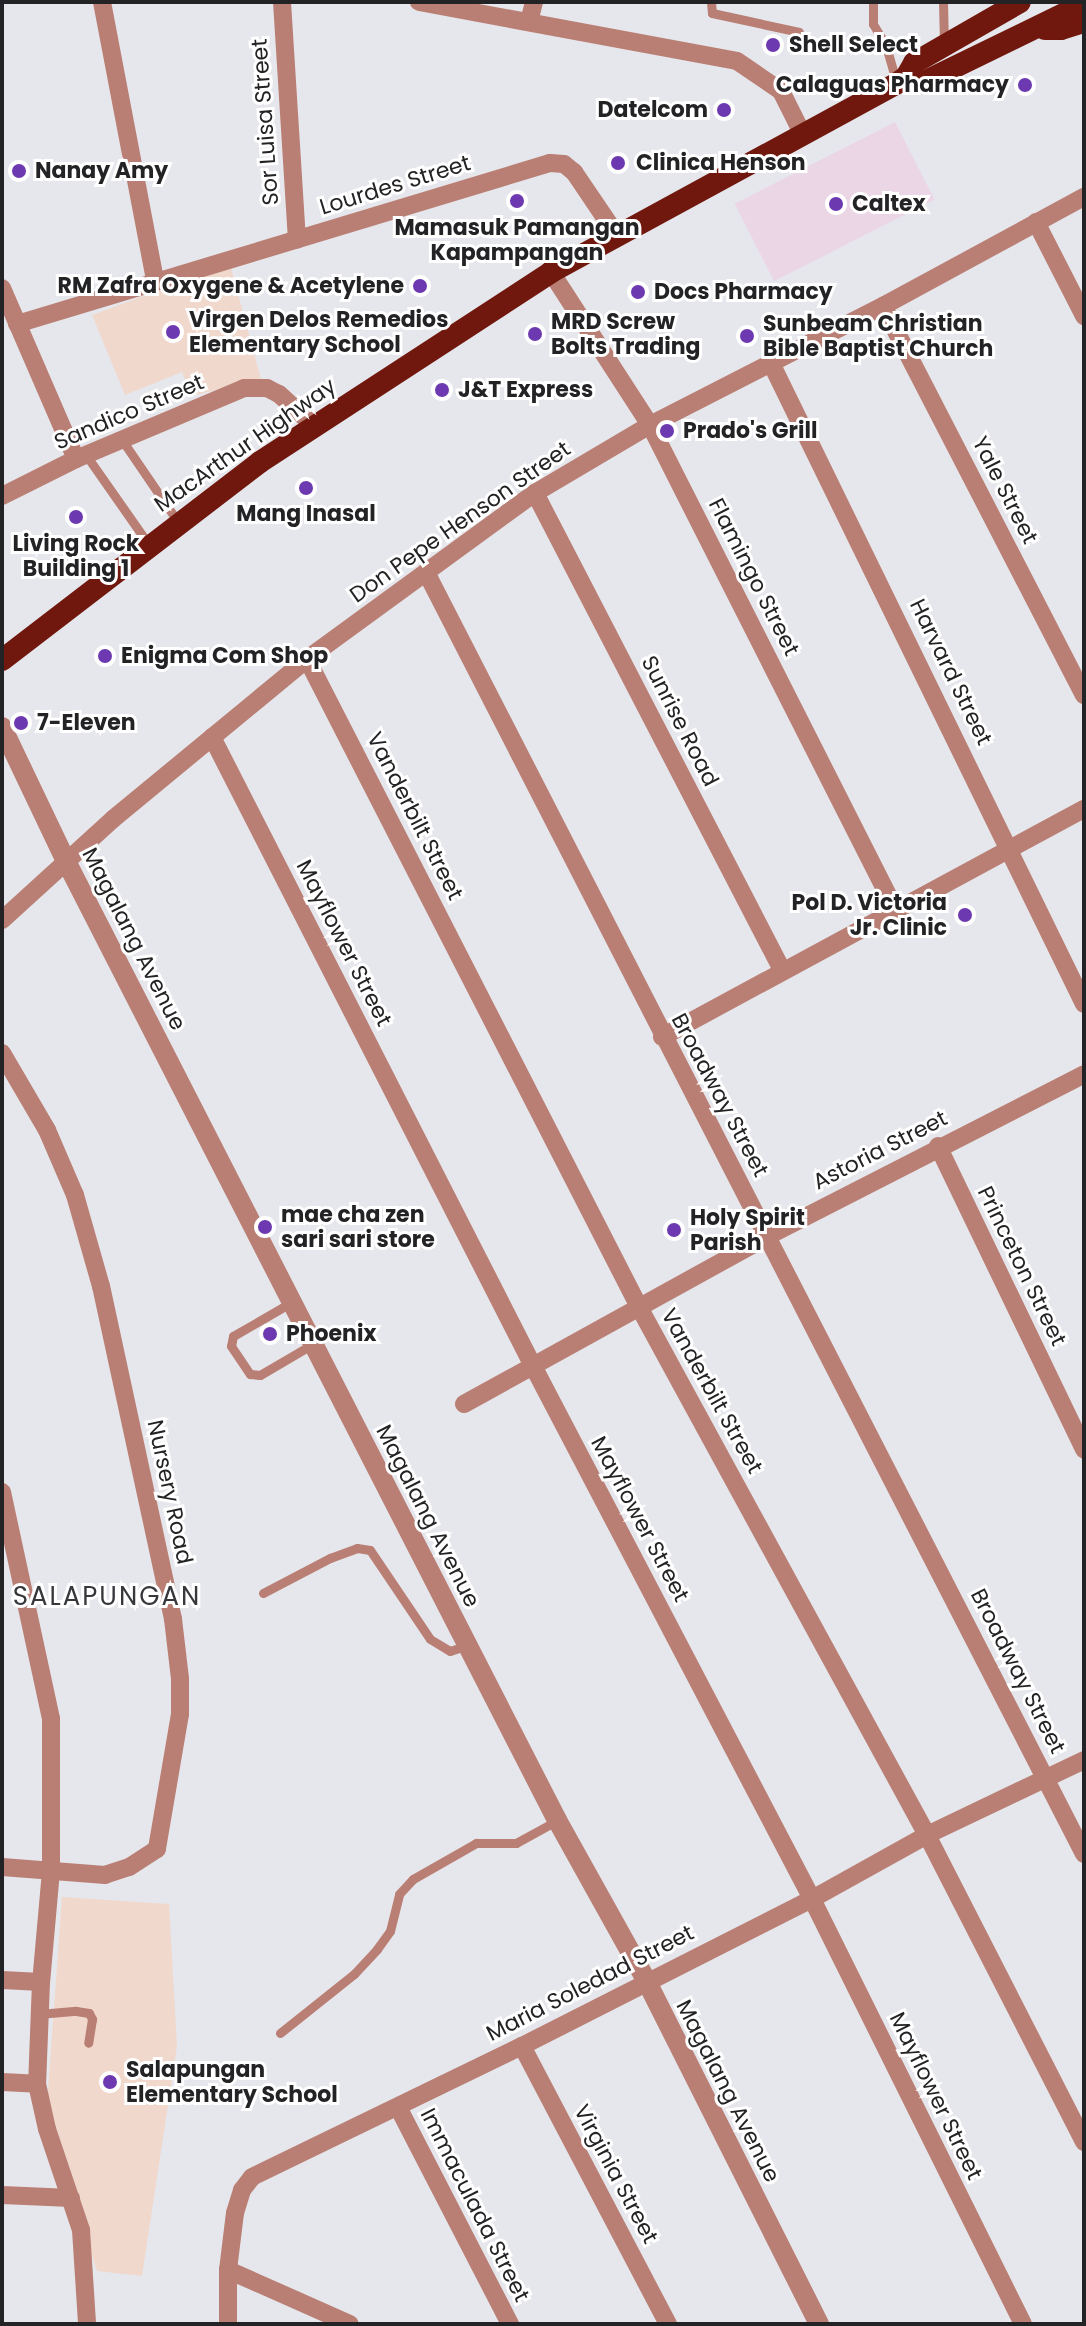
<!DOCTYPE html>
<html>
<head>
<meta charset="utf-8">
<style>
  body { margin:0 }
  #map { position:relative; width:1086px; height:2326px; overflow:hidden; background:#e6e7ec; font-family:Poppins,sans-serif }
  div>[style] { position:absolute }
  .commercial>* { inset:0; background:#ebd6e5; transform-origin:0 0 }
  .education>* { inset:0; background:#f0d8cd }
  .service>* { height:9px; margin:-4.5px; padding:0 4.5px; transform-origin:4.5px; border-radius:4.5px; background:#ba7f74 }
  .minor>* { height:18px; margin:-9px; padding:0 9px; transform-origin:9px; border-radius:9px; background:#ba7f74 }
  .tertiary>* { height:20px; margin:-10px; padding:0 10px; transform-origin:10px; border-radius:10px; background:#ba7f74 }
  .trunk>* { height:22px; margin:-11px; padding:0 11px; transform-origin:11px; border-radius:11px; background:#71180e }
  .dots>* { width:22px; height:22px; translate:-50% -50%; box-sizing:border-box; border:4px solid #fff; border-radius:50% }
  span { translate:-50% -50%; white-space:nowrap; text-align:center; line-height:1.15; -webkit-text-stroke:6px #fff; paint-order:stroke }
  .poi-label { font-size:22px; color:#232325; font-weight:700 }
  .left { translate:0 -50%; text-align:left }
  .right { translate:-100% -50%; text-align:right }
  .street-label { font-size:22px; color:#232325 }
  .quarter-label { font-size:26px; color:#37383c; letter-spacing:2px }
  .frame { position:absolute; inset:0; border:4px solid #232325; pointer-events:none }
</style>
</head>
<body>
<div id="map">
  <div class="commercial">
    <div style="left:895px;top:122px;width:87px;height:180px;rotate:63deg"></div>
  </div>
  <div class="education">
    <div style="clip-path:polygon(230px 264px,261px 379px,191px 396px,182px 372px,125px 395px,92px 315px)"></div>
    <div style="clip-path:polygon(62px 1897px,169px 1904px,177px 2046px,142px 2276px,97px 2271px,46px 2118px)"></div>
  </div>
  <div class="service">
    <div style="left:711px;top:2px;width:11px;rotate:85deg"></div>
    <div style="left:712px;top:13px;width:89px;rotate:12.3deg"></div>
    <div style="left:873px;top:2px;width:22px;rotate:90deg"></div>
    <div style="left:873px;top:24px;width:26px;rotate:59deg"></div>
    <div style="left:886px;top:46px;width:37px;rotate:74deg"></div>
    <div style="left:943px;top:2px;width:40px;rotate:88.6deg"></div>
    <div style="left:122px;top:440px;width:99px;rotate:55.7deg"></div>
    <div style="left:86px;top:455px;width:110px;rotate:55deg"></div>
    <div style="left:292px;top:1302px;width:68px;rotate:150deg"></div>
    <div style="left:233px;top:1336px;width:10px;rotate:101deg"></div>
    <div style="left:231px;top:1346px;width:34px;rotate:56deg"></div>
    <div style="left:250px;top:1374px;width:10px;rotate:6deg"></div>
    <div style="left:260px;top:1375px;width:61px;rotate:-30.3deg"></div>
    <div style="left:263px;top:1593px;width:76px;rotate:-27.6deg"></div>
    <div style="left:330px;top:1558px;width:29px;rotate:-20deg"></div>
    <div style="left:357px;top:1548px;width:13px;rotate:9deg"></div>
    <div style="left:370px;top:1550px;width:107px;rotate:56deg"></div>
    <div style="left:430px;top:1639px;width:23px;rotate:31deg"></div>
    <div style="left:450px;top:1651px;width:18px;rotate:-19deg"></div>
    <div style="left:39px;top:2014px;width:37px;rotate:-5deg"></div>
    <div style="left:76px;top:2011px;width:13px;rotate:9deg"></div>
    <div style="left:89px;top:2013px;width:7px;rotate:63deg"></div>
    <div style="left:92px;top:2019px;width:24px;rotate:99deg"></div>
    <div style="left:280px;top:2033px;width:95px;rotate:-38.6deg"></div>
    <div style="left:354px;top:1974px;width:34px;rotate:-47deg"></div>
    <div style="left:377px;top:1949px;width:22px;rotate:-54deg"></div>
    <div style="left:390px;top:1931px;width:38px;rotate:-76deg"></div>
    <div style="left:399px;top:1894px;width:21px;rotate:-47deg"></div>
    <div style="left:413px;top:1879px;width:73px;rotate:-29.7deg"></div>
    <div style="left:476px;top:1843px;width:40px"></div>
    <div style="left:516px;top:1843px;width:46px;rotate:-28.8deg"></div>
  </div>
  <div class="minor">
    <div style="left:102px;top:2px;width:284px;rotate:79.2deg"></div>
    <div style="left:282px;top:2px;width:238px;rotate:86.4deg"></div>
    <div style="left:419px;top:2px;width:323px;rotate:10.5deg"></div>
    <div style="left:737px;top:61px;width:53px;rotate:34.3deg"></div>
    <div style="left:781px;top:91px;width:47px;rotate:63.4deg"></div>
    <div style="left:529px;top:22px;width:21px;rotate:-76deg"></div>
    <div style="left:1036px;top:222px;width:106px;rotate:62.9deg"></div>
    <div style="left:551px;top:272px;width:182px;rotate:57.1deg"></div>
    <div style="left:650px;top:425px;width:547px;rotate:63.15deg"></div>
    <div style="left:2px;top:288px;width:186px;rotate:66.6deg"></div>
    <div style="left:883px;top:306px;width:438px;rotate:62.7deg"></div>
    <div style="left:17px;top:324px;width:557px;rotate:-16.81deg"></div>
    <div style="left:550px;top:163px;width:14px;rotate:4deg"></div>
    <div style="left:564px;top:164px;width:13px;rotate:39deg"></div>
    <div style="left:574px;top:172px;width:75px;rotate:55.9deg"></div>
    <div style="left:771px;top:363px;width:713px;rotate:63.97deg"></div>
    <div style="left:535px;top:493px;width:537px;rotate:62.62deg"></div>
    <div style="left:2px;top:496px;width:83px;rotate:-26.6deg"></div>
    <div style="left:76px;top:459px;width:182px;rotate:-22.9deg"></div>
    <div style="left:244px;top:388px;width:23px"></div>
    <div style="left:267px;top:388px;width:13px;rotate:27deg"></div>
    <div style="left:279px;top:394px;width:47px;rotate:42.4deg"></div>
    <div style="left:426px;top:572px;width:1441px;rotate:62.83deg"></div>
    <div style="left:307px;top:659px;width:728px;rotate:62.87deg"></div>
    <div style="left:639px;top:1307px;width:601px;rotate:61.39deg"></div>
    <div style="left:927px;top:1835px;width:345px;rotate:62.9deg"></div>
    <div style="left:212px;top:737px;width:704px;rotate:62.96deg"></div>
    <div style="left:532px;top:1364px;width:604px;rotate:62.37deg"></div>
    <div style="left:812px;top:1899px;width:474px;rotate:63.6deg"></div>
    <div style="left:2px;top:920px;width:150px;rotate:-42.3deg"></div>
    <div style="left:113px;top:819px;width:251px;rotate:-39.5deg"></div>
    <div style="left:307px;top:659px;width:282px;rotate:-36.1deg"></div>
    <div style="left:535px;top:493px;width:134px;rotate:-30.6deg"></div>
    <div style="left:650px;top:425px;width:262px;rotate:-27.1deg"></div>
    <div style="left:883px;top:306px;width:229px;rotate:-28.5deg"></div>
    <div style="left:662px;top:1037px;width:480px;rotate:-28.4deg"></div>
    <div style="left:2px;top:1053px;width:89px;rotate:59.7deg"></div>
    <div style="left:47px;top:1130px;width:71px;rotate:66.7deg"></div>
    <div style="left:75px;top:1195px;width:95px;rotate:74.1deg"></div>
    <div style="left:101px;top:1286px;width:341px;rotate:77.8deg"></div>
    <div style="left:173px;top:1619px;width:60px;rotate:83.3deg"></div>
    <div style="left:180px;top:1679px;width:35px;rotate:90deg"></div>
    <div style="left:180px;top:1714px;width:137px;rotate:99.7deg"></div>
    <div style="left:157px;top:1849px;width:33px;rotate:147deg"></div>
    <div style="left:129px;top:1867px;width:25px;rotate:162deg"></div>
    <div style="left:105px;top:1875px;width:103px;rotate:-175.6deg"></div>
    <div style="left:938px;top:1146px;width:337px;rotate:64.3deg"></div>
    <div style="left:464px;top:1404px;width:347px;rotate:-28.9deg"></div>
    <div style="left:768px;top:1236px;width:355px;rotate:-27.1deg"></div>
    <div style="left:2px;top:1492px;width:232px;rotate:77.8deg"></div>
    <div style="left:51px;top:1719px;width:152px;rotate:90deg"></div>
    <div style="left:51px;top:1871px;width:111px;rotate:95.1deg"></div>
    <div style="left:41px;top:1982px;width:102px;rotate:92.2deg"></div>
    <div style="left:37px;top:2084px;width:46px;rotate:77.5deg"></div>
    <div style="left:47px;top:2129px;width:107px;rotate:71.4deg"></div>
    <div style="left:81px;top:2230px;width:94px;rotate:86.3deg"></div>
    <div style="left:2px;top:1980px;width:39px;rotate:3deg"></div>
    <div style="left:522px;top:2046px;width:314px;rotate:62.3deg"></div>
    <div style="left:2px;top:2082px;width:35px;rotate:3deg"></div>
    <div style="left:398px;top:2107px;width:244px;rotate:62.7deg"></div>
    <div style="left:2px;top:2195px;width:69px;rotate:2.5deg"></div>
    <div style="left:228px;top:2270px;width:133px;rotate:23.9deg"></div>
    <div style="left:228px;top:2324px;width:54px;rotate:-90deg"></div>
    <div style="left:228px;top:2270px;width:57px;rotate:-83deg"></div>
    <div style="left:235px;top:2213px;width:24px;rotate:-73deg"></div>
    <div style="left:242px;top:2190px;width:16px;rotate:-52deg"></div>
    <div style="left:252px;top:2177px;width:300px;rotate:-25.9deg"></div>
    <div style="left:522px;top:2046px;width:325px;rotate:-26.9deg"></div>
    <div style="left:812px;top:1899px;width:132px;rotate:-29.1deg"></div>
    <div style="left:927px;top:1835px;width:174px;rotate:-25.5deg"></div>
  </div>
  <div class="tertiary">
    <div style="left:2px;top:727px;width:148px;rotate:64.5deg"></div>
    <div style="left:66px;top:861px;width:1077px;rotate:62.89deg"></div>
    <div style="left:557px;top:1820px;width:183px;rotate:60.9deg"></div>
    <div style="left:646px;top:1980px;width:385px;rotate:63.3deg"></div>
  </div>
  <div class="trunk">
    <div style="left:1045px;top:29px;width:16px"></div>
    <div style="left:1061px;top:29px;width:24px;rotate:-17deg"></div>
    <div style="left:906px;top:77px;width:17px;rotate:21deg"></div>
    <div style="left:922px;top:83px;width:180px;rotate:-26deg"></div>
    <div style="left:2px;top:660px;width:325px;rotate:-37.5deg"></div>
    <div style="left:260px;top:462px;width:348px;rotate:-33.1deg"></div>
    <div style="left:551px;top:272px;width:394px;rotate:-28.6deg"></div>
    <div style="left:897px;top:83px;width:11px;rotate:-34deg"></div>
    <div style="left:906px;top:77px;width:16px;rotate:-60deg"></div>
    <div style="left:914px;top:63px;width:122px;rotate:-29.9deg"></div>
  </div>
  <div class="dots">
    <div style="left:773px;top:45px;background:#6d39b0"></div>
    <div style="left:1025px;top:85px;background:#6d39b0"></div>
    <div style="left:724px;top:110px;background:#6d39b0"></div>
    <div style="left:618px;top:163px;background:#6d39b0"></div>
    <div style="left:19px;top:171px;background:#6d39b0"></div>
    <div style="left:517px;top:201px;background:#6d39b0"></div>
    <div style="left:836px;top:204px;background:#6d39b0"></div>
    <div style="left:420px;top:286px;background:#6d39b0"></div>
    <div style="left:638px;top:292px;background:#6d39b0"></div>
    <div style="left:173px;top:332px;background:#6d39b0"></div>
    <div style="left:535px;top:334px;background:#6d39b0"></div>
    <div style="left:747px;top:336px;background:#6d39b0"></div>
    <div style="left:442px;top:390px;background:#6d39b0"></div>
    <div style="left:667px;top:431px;background:#6d39b0"></div>
    <div style="left:306px;top:488px;background:#6d39b0"></div>
    <div style="left:76px;top:517px;background:#6d39b0"></div>
    <div style="left:105px;top:656px;background:#6d39b0"></div>
    <div style="left:21px;top:723px;background:#6d39b0"></div>
    <div style="left:965px;top:915px;background:#6d39b0"></div>
    <div style="left:265px;top:1227px;background:#6d39b0"></div>
    <div style="left:674px;top:1230px;background:#6d39b0"></div>
    <div style="left:270px;top:1334px;background:#6d39b0"></div>
    <div style="left:110px;top:2082px;background:#6d39b0"></div>
  </div>
  <div class="poi-label">
    <span class="left" style="left:789px;top:45px">Shell Select</span>
    <span class="right" style="left:1009px;top:85px">Calaguas Pharmacy</span>
    <span class="right" style="left:708px;top:110px">Datelcom</span>
    <span class="left" style="left:636px;top:163px">Clinica Henson</span>
    <span class="left" style="left:35px;top:171px">Nanay Amy</span>
    <span class="left" style="left:852px;top:204px">Caltex</span>
    <span style="left:517px;top:240px">Mamasuk Pamangan<br>Kapampangan</span>
    <span class="right" style="left:404px;top:286px">RM Zafra Oxygene &amp; Acetylene</span>
    <span class="left" style="left:654px;top:292px">Docs Pharmacy</span>
    <span class="left" style="left:189px;top:332px">Virgen Delos Remedios<br>Elementary School</span>
    <span class="left" style="left:551px;top:334px">MRD Screw<br>Bolts Trading</span>
    <span class="left" style="left:763px;top:336px">Sunbeam Christian<br>Bible Baptist Church</span>
    <span class="left" style="left:458px;top:390px">J&amp;T Express</span>
    <span class="left" style="left:683px;top:431px">Prado's Grill</span>
    <span style="left:306px;top:514px">Mang Inasal</span>
    <span style="left:76px;top:556px">Living Rock<br>Building 1</span>
    <span class="left" style="left:121px;top:656px">Enigma Com Shop</span>
    <span class="left" style="left:37px;top:723px">7-Eleven</span>
    <span class="right" style="left:947px;top:915px">Pol D. Victoria<br>Jr. Clinic</span>
    <span class="left" style="left:281px;top:1227px">mae cha zen<br>sari sari store</span>
    <span class="left" style="left:690px;top:1230px">Holy Spirit<br>Parish</span>
    <span class="left" style="left:286px;top:1334px">Phoenix</span>
    <span class="left" style="left:126px;top:2082px">Salapungan<br>Elementary School</span>
  </div>
  <div class="street-label">
    <span style="left:265px;top:122px;rotate:-94deg">Sor Luisa Street</span>
    <span style="left:395px;top:185px;rotate:-17deg">Lourdes Street</span>
    <span style="left:129px;top:412px;rotate:-23deg">Sandico Street</span>
    <span style="left:245px;top:445px;rotate:-35deg">MacArthur Highway</span>
    <span style="left:1005px;top:490px;rotate:63deg">Yale Street</span>
    <span style="left:460px;top:522px;rotate:-35deg">Don Pepe Henson Street</span>
    <span style="left:754px;top:577px;rotate:63deg">Flamingo Street</span>
    <span style="left:951px;top:672px;rotate:64deg">Harvard Street</span>
    <span style="left:680px;top:721px;rotate:63deg">Sunrise Road</span>
    <span style="left:415px;top:816px;rotate:63deg">Vanderbilt Street</span>
    <span style="left:134px;top:939px;rotate:63deg">Magalang Avenue</span>
    <span style="left:344px;top:943px;rotate:63deg">Mayflower Street</span>
    <span style="left:720px;top:1095px;rotate:62deg">Broadway Street</span>
    <span style="left:880px;top:1150px;rotate:-27deg">Astoria Street</span>
    <span style="left:1022px;top:1266px;rotate:64deg">Princeton Street</span>
    <span style="left:712px;top:1391px;rotate:61deg">Vanderbilt Street</span>
    <span style="left:170px;top:1492px;rotate:78deg">Nursery Road</span>
    <span style="left:428px;top:1516px;rotate:63deg">Magalang Avenue</span>
    <span style="left:640px;top:1519px;rotate:62deg">Mayflower Street</span>
    <span style="left:1018px;top:1671px;rotate:63deg">Broadway Street</span>
    <span style="left:590px;top:1983px;rotate:-27deg">Maria Soledad Street</span>
    <span style="left:728px;top:2091px;rotate:63deg">Magalang Avenue</span>
    <span style="left:936px;top:2096px;rotate:64deg">Mayflower Street</span>
    <span style="left:616px;top:2174px;rotate:62deg">Virginia Street</span>
    <span style="left:475px;top:2205px;rotate:63deg">Immaculada Street</span>
  </div>
  <div class="quarter-label">
    <span style="left:107px;top:1597px">SALAPUNGAN</span>
  </div>
  <div class="frame"></div>
</div>
</body>
</html>
